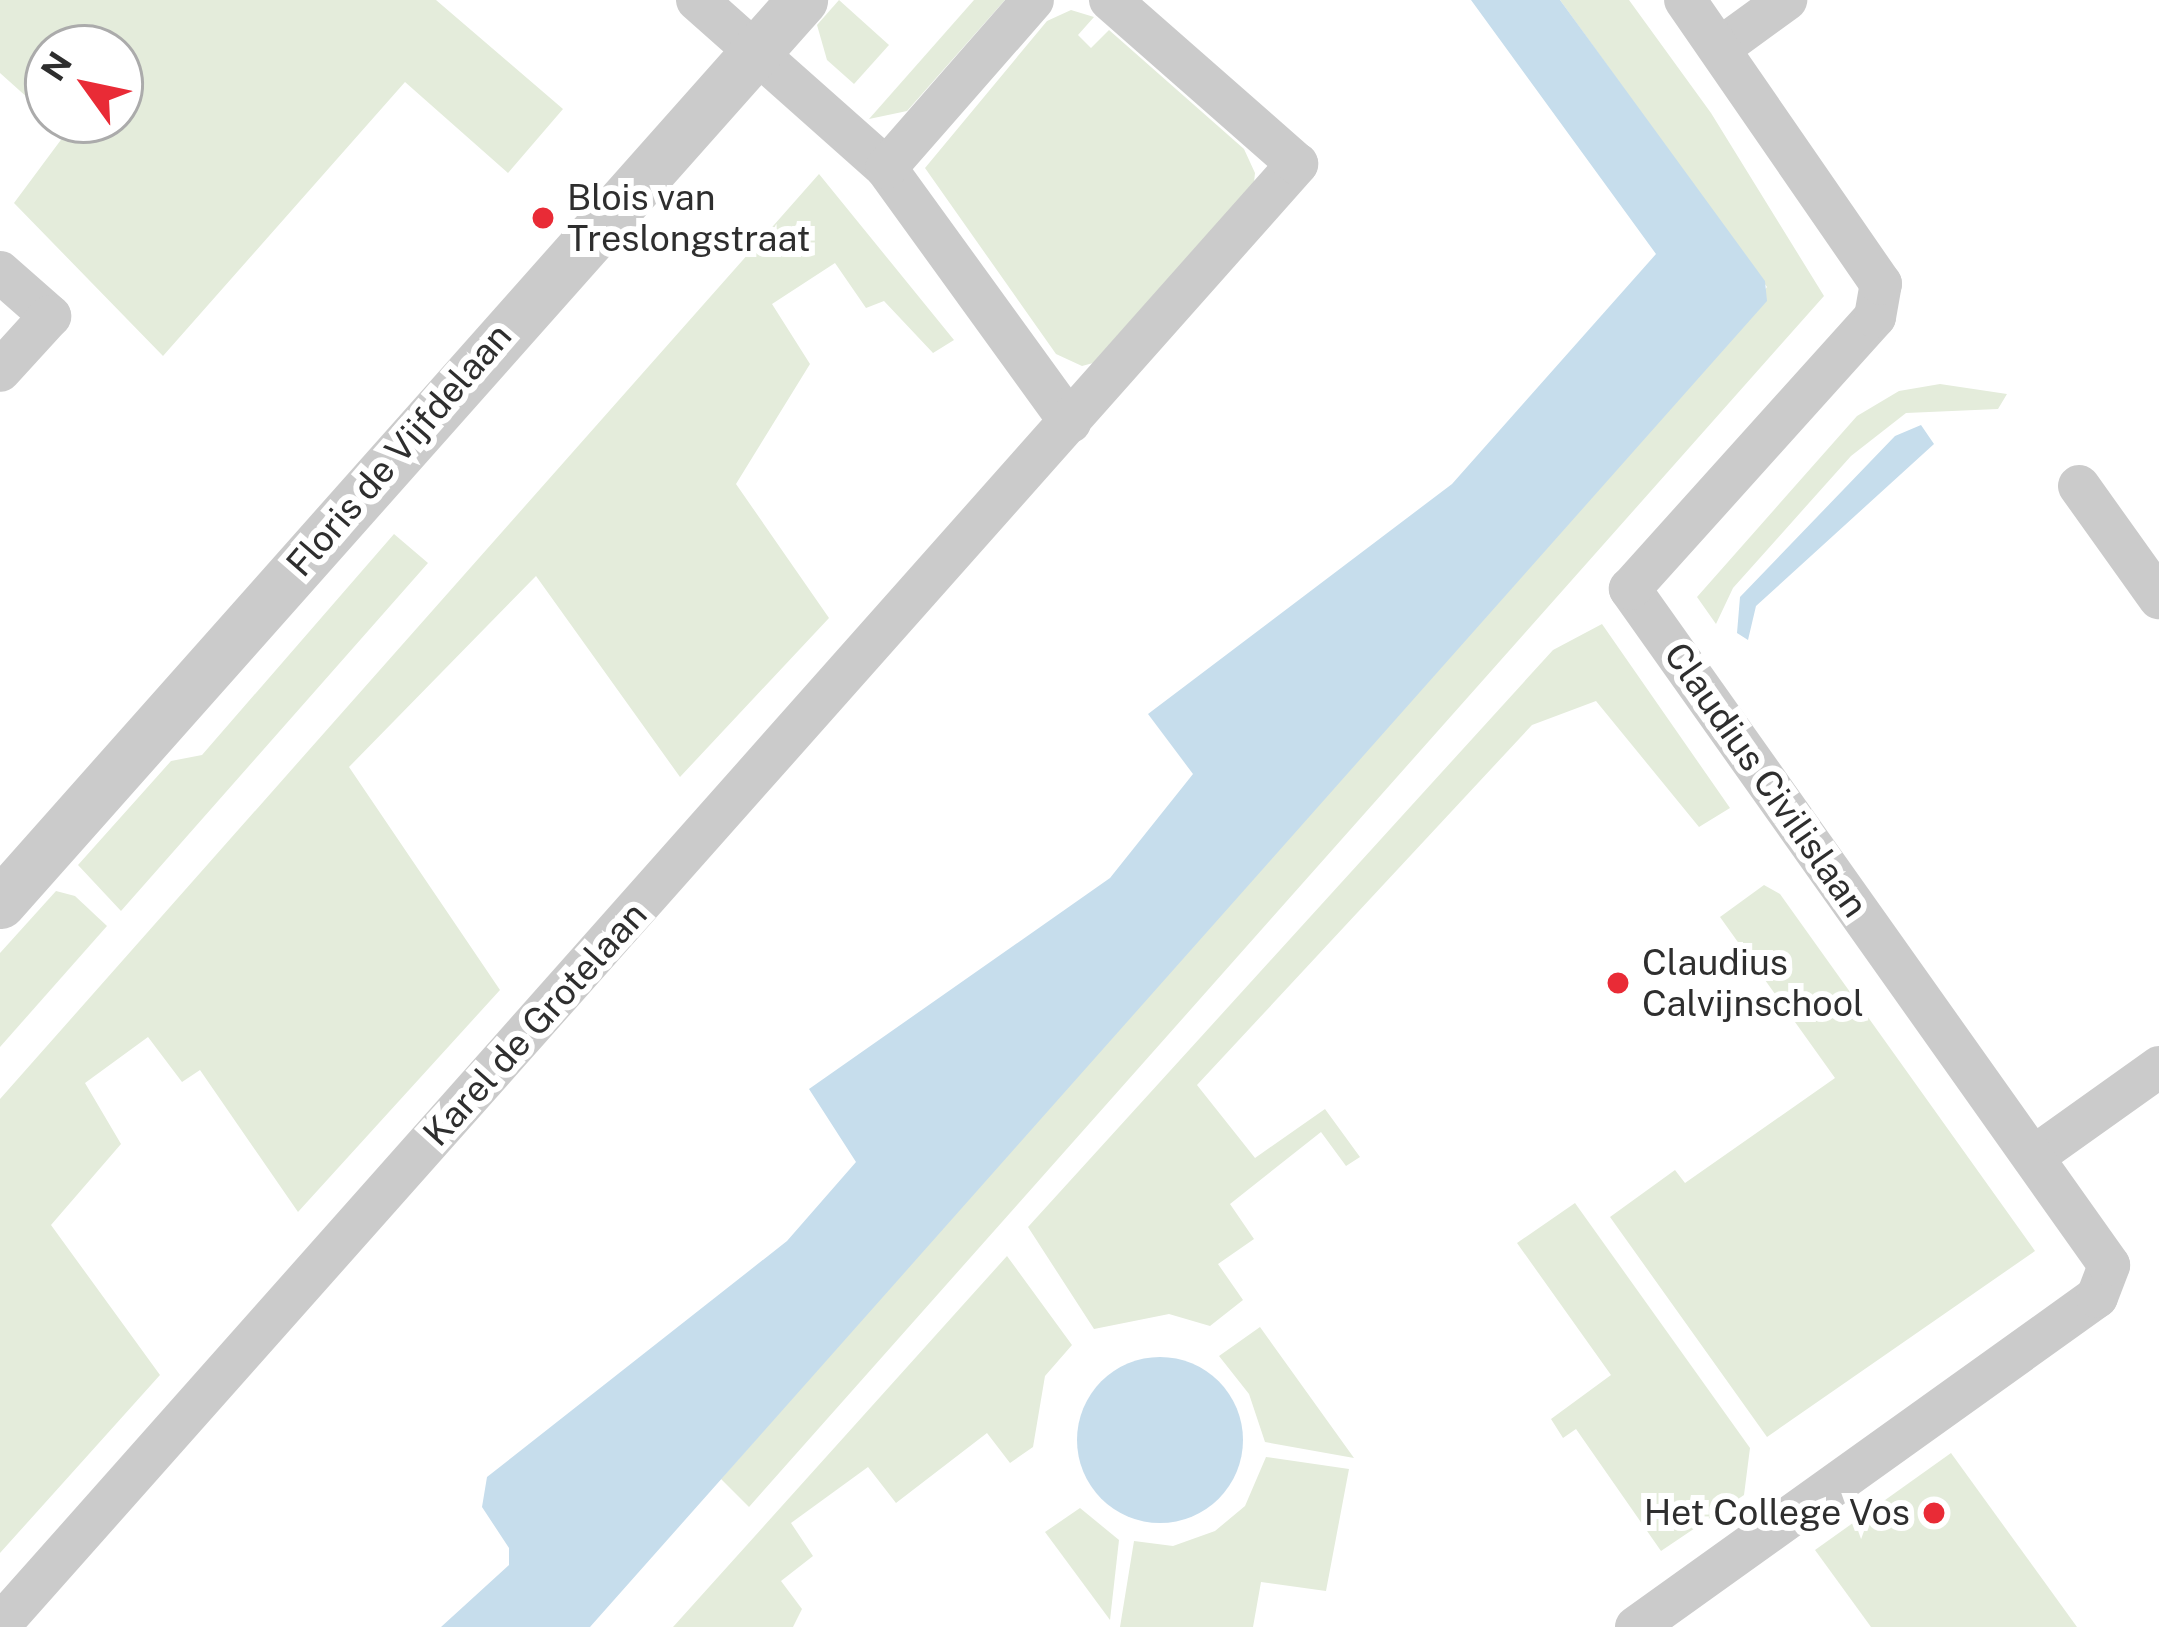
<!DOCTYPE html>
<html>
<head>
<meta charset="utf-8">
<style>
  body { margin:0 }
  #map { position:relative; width:2159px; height:1627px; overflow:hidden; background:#fff; font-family:"Public Sans",sans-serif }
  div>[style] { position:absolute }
  .green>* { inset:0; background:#e4ecdb }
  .water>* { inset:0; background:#c6ddec }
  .round { border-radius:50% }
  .minor>* { height:42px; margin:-21px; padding:0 21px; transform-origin:21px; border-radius:21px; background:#cbcbcb }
  .tertiary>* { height:51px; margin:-25.5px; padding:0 25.5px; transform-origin:25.5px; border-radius:25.5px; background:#cbcbcb }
  .dots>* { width:33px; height:33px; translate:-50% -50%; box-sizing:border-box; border:6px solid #fff; border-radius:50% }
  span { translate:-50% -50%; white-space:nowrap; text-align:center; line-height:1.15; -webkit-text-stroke:12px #fff; paint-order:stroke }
  .poi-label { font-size:36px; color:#2e2e2e }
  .left { translate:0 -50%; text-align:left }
  .right { translate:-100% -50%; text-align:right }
  .street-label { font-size:36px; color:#2e2e2e }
  .north { position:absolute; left:24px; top:24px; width:120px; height:120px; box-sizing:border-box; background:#fff; border:3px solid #ababab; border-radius:50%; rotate:303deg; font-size:33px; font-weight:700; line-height:48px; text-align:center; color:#2e2e2e }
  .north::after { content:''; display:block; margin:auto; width:42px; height:54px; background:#e92b36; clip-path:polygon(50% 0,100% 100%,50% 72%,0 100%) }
</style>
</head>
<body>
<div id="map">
  <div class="green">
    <div style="clip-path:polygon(0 0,436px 0,563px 109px,508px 173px,405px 82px,163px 356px,14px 203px,66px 133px,52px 120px,120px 120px,120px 48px,48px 48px,48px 116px,0 73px)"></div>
    <div style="clip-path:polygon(839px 0,889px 45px,854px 84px,827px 60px,817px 25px)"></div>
    <div style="clip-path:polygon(974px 0,1005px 0,907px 111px,869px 119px)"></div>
    <div style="clip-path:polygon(1560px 0,1629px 0,1711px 113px,1824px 296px,749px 1507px,721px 1479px,1767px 287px)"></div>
    <div style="clip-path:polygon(1071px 10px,1094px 17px,1078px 35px,1091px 48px,1109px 30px,1244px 149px,1255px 173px,1254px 183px,1093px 363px,1082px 366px,1056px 354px,925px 168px,1047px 21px)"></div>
    <div style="clip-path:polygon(819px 174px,954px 340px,933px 353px,884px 301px,866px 308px,835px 263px,772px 304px,810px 364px,736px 484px,829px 618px,680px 777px,536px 576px,349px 767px,500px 990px,298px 1212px,200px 1070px,182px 1082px,148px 1037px,85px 1083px,121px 1144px,51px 1225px,160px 1375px,0 1553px,0 1099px)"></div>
    <div style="clip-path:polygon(1940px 384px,2007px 394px,1998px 409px,1906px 413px,1851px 456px,1733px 588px,1716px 624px,1697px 597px,1857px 416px,1899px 391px)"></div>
    <div style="clip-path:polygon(394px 534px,428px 563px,121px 911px,78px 865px,171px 761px,202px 755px)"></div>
    <div style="clip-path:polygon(1602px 624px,1730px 808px,1699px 827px,1596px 701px,1532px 725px,1197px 1085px,1255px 1158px,1325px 1109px,1360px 1157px,1346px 1166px,1321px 1132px,1230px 1204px,1254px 1239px,1218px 1264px,1243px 1300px,1210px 1326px,1169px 1314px,1094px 1329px,1028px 1227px,1553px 650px)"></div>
    <div style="clip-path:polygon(1764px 885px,1780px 894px,2035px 1251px,1767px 1437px,1610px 1217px,1675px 1170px,1685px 1183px,1835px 1078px,1720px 917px)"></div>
    <div style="clip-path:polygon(56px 891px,75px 896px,107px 926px,0 1047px,0 953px)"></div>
    <div style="clip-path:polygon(1575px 1203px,1750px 1448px,1744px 1495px,1661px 1551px,1576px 1429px,1563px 1438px,1551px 1419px,1611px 1375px,1517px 1243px)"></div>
    <div style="clip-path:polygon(1007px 1256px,1072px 1345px,1045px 1376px,1033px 1447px,1010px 1463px,987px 1433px,896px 1503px,868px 1467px,791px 1523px,813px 1556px,781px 1581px,802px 1609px,793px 1627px,673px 1627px)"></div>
    <div style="clip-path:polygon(1260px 1327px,1354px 1458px,1265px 1442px,1249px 1394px,1219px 1356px)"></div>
    <div style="clip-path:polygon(1951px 1453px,2077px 1627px,1871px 1627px,1815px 1550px)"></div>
    <div style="clip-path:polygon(1266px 1457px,1349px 1469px,1326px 1591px,1261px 1582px,1253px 1627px,1120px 1627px,1134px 1541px,1173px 1546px,1215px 1531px,1245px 1506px)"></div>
    <div style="clip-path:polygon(1080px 1508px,1119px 1540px,1110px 1620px,1045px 1532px)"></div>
  </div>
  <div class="water">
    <div style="clip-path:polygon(1471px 0,1560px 0,1765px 281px,1767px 301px,590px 1627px,441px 1627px,509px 1565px,509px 1548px,482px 1507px,487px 1477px,787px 1241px,856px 1162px,809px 1089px,1110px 878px,1193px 774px,1148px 714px,1452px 484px,1656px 254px)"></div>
    <div style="clip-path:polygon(1921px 425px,1934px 444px,1756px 606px,1748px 640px,1737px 633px,1740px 597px,1895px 436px)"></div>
    <div class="round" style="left:1077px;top:1357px;width:166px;height:166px"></div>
  </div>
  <div class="minor">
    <div style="left:697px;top:0;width:253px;rotate:41.6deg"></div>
    <div style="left:886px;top:168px;width:314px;rotate:54.1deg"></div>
    <div style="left:1720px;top:48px;width:82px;rotate:-36deg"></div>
    <div style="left:886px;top:168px;width:223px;rotate:-48.8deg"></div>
    <div style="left:0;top:272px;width:67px;rotate:41.3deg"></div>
    <div style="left:50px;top:316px;width:74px;rotate:132.3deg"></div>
    <div style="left:2079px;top:486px;width:138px;rotate:54.5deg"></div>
    <div style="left:2033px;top:1157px;width:155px;rotate:-35.5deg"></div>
    <div style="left:0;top:1625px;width:1954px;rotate:-48.4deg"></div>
    <div style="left:1297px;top:164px;width:249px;rotate:-138.7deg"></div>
    <div style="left:1636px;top:1627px;width:567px;rotate:-35.6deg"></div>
    <div style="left:2097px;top:1297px;width:34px;rotate:-69deg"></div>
    <div style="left:2109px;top:1265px;width:829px;rotate:-125.32deg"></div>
    <div style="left:1630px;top:589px;width:366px;rotate:-48deg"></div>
    <div style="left:1875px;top:317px;width:34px;rotate:-80deg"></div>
    <div style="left:1881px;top:284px;width:345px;rotate:-124.6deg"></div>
  </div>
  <div class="tertiary">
    <div style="left:0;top:903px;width:1208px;rotate:-48.39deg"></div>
  </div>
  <div class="dots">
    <div style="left:543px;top:218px;background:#e92b36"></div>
    <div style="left:1618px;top:983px;background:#e92b36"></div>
    <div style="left:1934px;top:1513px;background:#e92b36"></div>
  </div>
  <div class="poi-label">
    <span class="left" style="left:567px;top:218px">Blois van<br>Treslongstraat</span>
    <span class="left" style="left:1642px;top:983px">Claudius<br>Calvijnschool</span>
    <span class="right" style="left:1910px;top:1513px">Het College Vos</span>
  </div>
  <div class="street-label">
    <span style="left:399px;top:450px;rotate:-49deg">Floris de Vijfdelaan</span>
    <span style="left:1766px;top:780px;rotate:55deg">Claudius Civilislaan</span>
    <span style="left:535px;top:1024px;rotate:-48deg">Karel de Grotelaan</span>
  </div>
  <div class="north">N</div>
</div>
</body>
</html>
